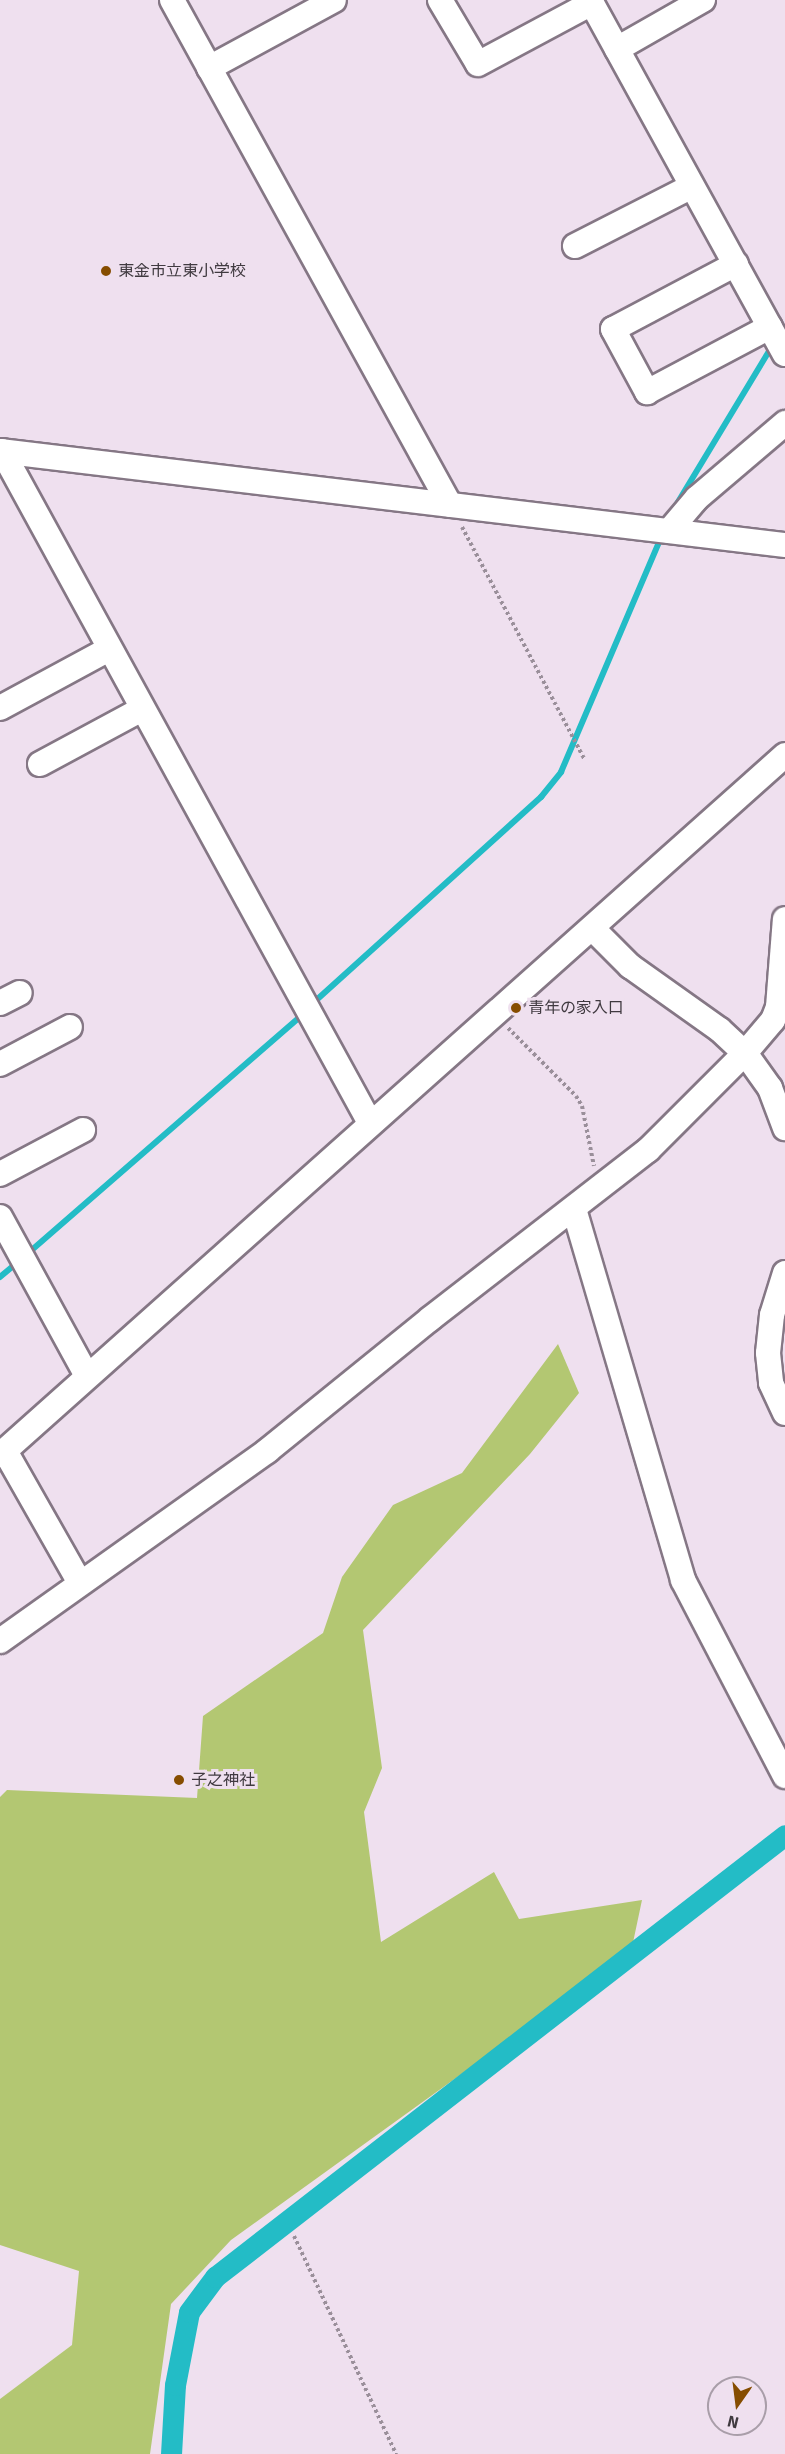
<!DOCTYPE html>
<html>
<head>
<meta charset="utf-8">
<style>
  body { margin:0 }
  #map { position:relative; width:785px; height:2454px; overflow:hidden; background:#efe0ef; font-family:Signika,"Noto Sans JP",sans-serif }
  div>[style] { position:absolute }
  .green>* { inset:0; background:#b3c772 }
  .stream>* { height:6px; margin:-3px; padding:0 3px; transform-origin:3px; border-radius:3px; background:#23bcc6 }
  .canal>* { height:21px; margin:-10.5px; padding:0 10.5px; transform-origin:10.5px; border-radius:10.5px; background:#23bcc6 }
  .path>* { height:4px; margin-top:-2px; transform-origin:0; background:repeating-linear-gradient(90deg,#9a8f9a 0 3px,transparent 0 6px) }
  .roads { filter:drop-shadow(2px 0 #857785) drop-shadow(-2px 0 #857785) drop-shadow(0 2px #857785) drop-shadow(0 -2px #857785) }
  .minor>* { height:24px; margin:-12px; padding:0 12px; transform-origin:12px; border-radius:12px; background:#fff }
  .dots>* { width:16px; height:16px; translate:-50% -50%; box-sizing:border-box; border:3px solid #efe0ef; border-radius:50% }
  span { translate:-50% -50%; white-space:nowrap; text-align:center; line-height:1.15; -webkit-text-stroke:6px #efe0ef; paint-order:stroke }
  .poi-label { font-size:16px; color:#403a40 }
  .left { translate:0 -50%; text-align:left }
  .north { position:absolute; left:707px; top:2376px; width:60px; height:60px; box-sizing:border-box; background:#efe0ef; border:2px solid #a99ea9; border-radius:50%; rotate:194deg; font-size:16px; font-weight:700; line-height:24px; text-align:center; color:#403a40 }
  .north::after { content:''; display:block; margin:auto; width:21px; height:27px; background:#864d00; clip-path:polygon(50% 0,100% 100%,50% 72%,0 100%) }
</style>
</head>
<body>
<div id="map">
  <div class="green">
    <div style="clip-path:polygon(558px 1344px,579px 1393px,530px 1454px,363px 1630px,382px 1768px,364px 1812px,381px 1942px,494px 1872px,519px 1919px,642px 1900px,631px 1952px,231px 2240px,171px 2304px,150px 2454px,0 2454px,0 2399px,72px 2345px,79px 2271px,0 2245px,0 1797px,7px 1790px,197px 1798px,203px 1716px,323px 1633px,342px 1577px,393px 1505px,462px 1473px)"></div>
  </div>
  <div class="stream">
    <div style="left:675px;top:507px;width:188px;rotate:-58.9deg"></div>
    <div style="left:312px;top:1004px;width:309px;rotate:-42.1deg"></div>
    <div style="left:541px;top:797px;width:32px;rotate:-51deg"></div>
    <div style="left:561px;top:772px;width:258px;rotate:-66.9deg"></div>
    <div style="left:26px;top:1255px;width:367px;rotate:-41deg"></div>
    <div style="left:0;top:1277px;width:23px;rotate:-40deg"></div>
  </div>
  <div class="canal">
    <div style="left:171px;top:2454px;width:69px;rotate:-86.7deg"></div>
    <div style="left:175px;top:2385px;width:74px;rotate:-79.1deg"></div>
    <div style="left:189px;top:2312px;width:44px;rotate:-53.4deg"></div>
    <div style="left:215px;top:2277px;width:721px;rotate:-37.79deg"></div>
  </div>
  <div class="path">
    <div style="left:462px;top:527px;width:263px;rotate:62.2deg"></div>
    <div style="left:508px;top:1028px;width:96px;rotate:45deg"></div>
    <div style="left:576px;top:1096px;width:12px;rotate:59deg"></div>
    <div style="left:582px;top:1106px;width:61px;rotate:78.7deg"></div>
    <div style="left:294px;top:2236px;width:241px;rotate:64.9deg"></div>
  </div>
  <div class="roads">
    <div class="minor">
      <div style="left:172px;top:0;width:576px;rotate:61.17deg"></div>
      <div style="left:440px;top:0;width:74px;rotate:59.3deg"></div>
      <div style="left:478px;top:64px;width:129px;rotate:-28.2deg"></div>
      <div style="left:590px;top:0;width:404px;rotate:61.2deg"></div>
      <div style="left:617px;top:49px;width:99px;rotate:-29.7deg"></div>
      <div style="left:209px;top:68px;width:142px;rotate:-28.5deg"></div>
      <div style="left:575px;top:246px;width:131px;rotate:-27.1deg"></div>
      <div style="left:736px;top:264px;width:139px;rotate:152.1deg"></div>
      <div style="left:613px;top:329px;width:72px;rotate:61.6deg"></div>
      <div style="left:647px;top:392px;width:139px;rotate:-27.9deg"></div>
      <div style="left:0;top:451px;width:791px;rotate:6.83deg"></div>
      <div style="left:2px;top:451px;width:766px;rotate:61.29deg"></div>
      <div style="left:669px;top:531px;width:43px;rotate:-49.7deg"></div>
      <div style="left:697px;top:498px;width:116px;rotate:-40.4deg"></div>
      <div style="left:0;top:708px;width:124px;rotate:-28.4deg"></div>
      <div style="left:40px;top:764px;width:116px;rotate:-28.3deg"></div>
      <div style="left:592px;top:928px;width:54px;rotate:45deg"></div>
      <div style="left:630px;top:966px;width:110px;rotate:35.4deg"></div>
      <div style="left:720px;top:1030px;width:34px;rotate:43deg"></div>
      <div style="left:745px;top:1053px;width:43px;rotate:54.5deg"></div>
      <div style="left:770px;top:1088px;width:43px;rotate:69.4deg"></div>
      <div style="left:0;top:1003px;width:22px;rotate:-27deg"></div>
      <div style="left:0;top:1064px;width:79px;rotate:-27.9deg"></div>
      <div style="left:0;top:1174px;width:94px;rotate:-27.9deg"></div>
      <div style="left:574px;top:1209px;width:387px;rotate:73.6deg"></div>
      <div style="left:683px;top:1580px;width:221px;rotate:62.5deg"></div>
      <div style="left:0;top:1217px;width:181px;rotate:61.3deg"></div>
      <div style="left:785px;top:1273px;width:44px;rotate:107.2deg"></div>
      <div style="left:772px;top:1315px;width:38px;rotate:96deg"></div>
      <div style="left:768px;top:1353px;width:30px;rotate:84deg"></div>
      <div style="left:771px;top:1383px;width:33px;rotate:65deg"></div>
      <div style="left:5px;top:1451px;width:152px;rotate:60.4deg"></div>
      <div style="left:0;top:1455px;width:1052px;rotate:-41.72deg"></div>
      <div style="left:0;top:1641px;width:328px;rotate:-35.4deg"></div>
      <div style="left:267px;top:1451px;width:210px;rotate:-39deg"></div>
      <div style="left:430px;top:1319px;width:276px;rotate:-37.8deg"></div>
      <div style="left:648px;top:1150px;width:137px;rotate:-45deg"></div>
      <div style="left:745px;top:1053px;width:43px;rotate:-49.7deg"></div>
      <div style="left:773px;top:1020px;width:14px;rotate:-69deg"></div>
      <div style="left:778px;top:1007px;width:88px;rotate:-85.5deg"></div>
    </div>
  </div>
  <div class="dots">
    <div style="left:106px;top:271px;background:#864d00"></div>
    <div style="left:516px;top:1008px;background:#864d00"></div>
    <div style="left:179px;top:1780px;background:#864d00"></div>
  </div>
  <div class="poi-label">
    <span class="left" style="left:118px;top:271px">東金市立東小学校</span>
    <span class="left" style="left:528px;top:1008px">青年の家入口</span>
    <span class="left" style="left:191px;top:1780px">子之神社</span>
  </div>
  <div class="north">N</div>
</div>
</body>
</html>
